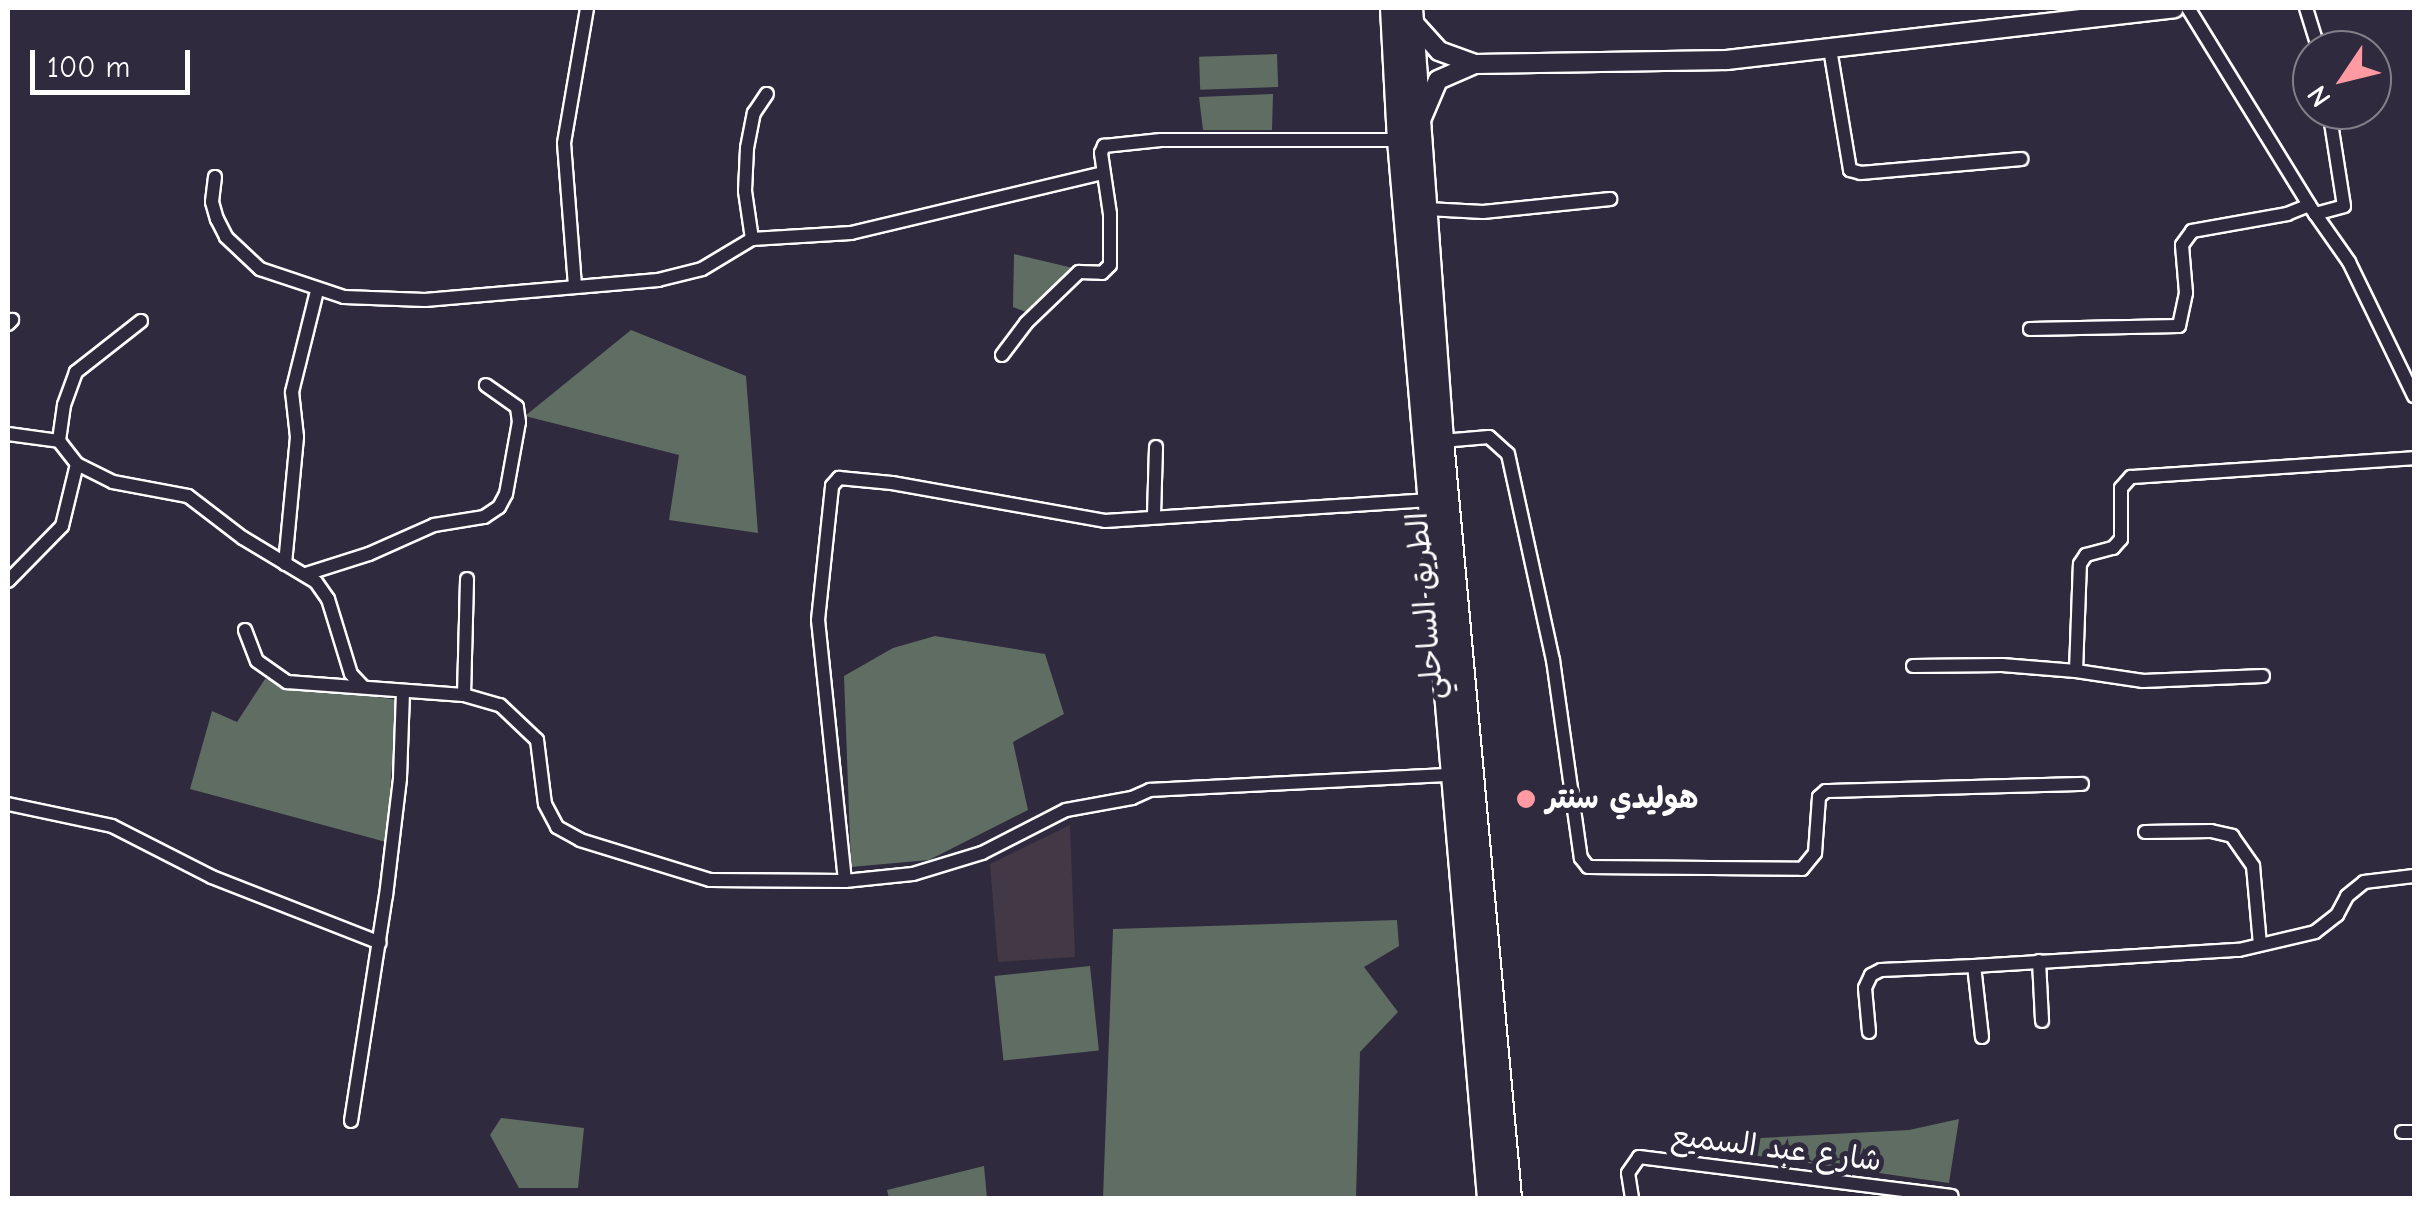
<!DOCTYPE html>
<html>
<head>
<meta charset="utf-8">
<style>
  body { margin:0 }
  #map { position:relative; width:2422px; height:1206px; overflow:hidden; background:#2f2a3d; font-family:"Comic Neue","Playpen Sans Arabic",sans-serif }
  div>[style] { position:absolute }
  .built>* { inset:0; background:#423846 }
  .green>* { inset:0; background:#5f6d63; transform-origin:0 0 }
  .roads { filter:drop-shadow(2px 0 #fff) drop-shadow(-2px 0 #fff) drop-shadow(0 2px #fff) drop-shadow(0 -2px #fff) }
  .street>* { height:12px; margin:-6px; padding:0 6px; transform-origin:6px; border-radius:6px; background:#2f2a3d }
  .secondary>* { height:18px; margin:-9px; padding:0 9px; transform-origin:9px; border-radius:9px; background:#2f2a3d }
  .highway>* { height:22px; margin:-11px; padding:0 11px; transform-origin:11px; border-radius:11px; background:#2f2a3d }
  .dots>* { width:28px; height:28px; translate:-50% -50%; box-sizing:border-box; border:5px solid #2f2a3d; border-radius:50% }
  span { translate:-50% -50%; white-space:nowrap; text-align:center; line-height:1.15; -webkit-text-stroke:10px #2f2a3d; paint-order:stroke }
  .street-label { font-size:30px; color:#fff }
  .poi-label { font-size:30px; color:#fff; font-weight:700 }
  .left { translate:0 -50%; text-align:left }
  .frame { position:absolute; inset:0; border:10px solid #fff; pointer-events:none }
  .north { position:absolute; left:2292px; top:30px; width:100px; height:100px; box-sizing:border-box; background:#2f2a3d; border:2px solid #827f8b; border-radius:50%; rotate:235deg; font-size:28px; font-weight:700; line-height:40px; text-align:center; color:#fff }
  .north::after { content:''; display:block; margin:auto; width:35px; height:45px; background:#ff9aa2; clip-path:polygon(50% 0,100% 100%,50% 72%,0 100%) }
  .scale { position:absolute; left:30px; top:50px; width:160px; height:45px; box-sizing:border-box; border:5px solid #fff; border-top:0; padding-left:12px; font-size:30px; line-height:35px; white-space:nowrap; color:#fff; -webkit-text-stroke:8px #2f2a3d; paint-order:stroke }
</style>
</head>
<body>
<div id="map">
  <div class="built">
    <div style="clip-path:polygon(1070px 825px,1075px 957px,998px 962px,990px 864px)"></div>
  </div>
  <div class="green">
    <div style="left:1277px;top:54px;width:33px;height:78px;rotate:88deg"></div>
    <div style="clip-path:polygon(1273px 94px,1272px 130px,1203px 130px,1199px 97px)"></div>
    <div style="clip-path:polygon(1014px 254px,1073px 268px,1026px 312px,1013px 307px)"></div>
    <div style="clip-path:polygon(631px 330px,746px 376px,758px 533px,669px 520px,679px 455px,525px 416px)"></div>
    <div style="clip-path:polygon(935px 636px,1045px 654px,1064px 714px,1013px 742px,1028px 810px,929px 860px,851px 867px,844px 676px,893px 648px)"></div>
    <div style="clip-path:polygon(265px 679px,397px 700px,386px 842px,190px 789px,212px 711px,237px 722px)"></div>
    <div style="clip-path:polygon(1397px 920px,1399px 946px,1364px 967px,1398px 1012px,1360px 1052px,1356px 1198px,1103px 1198px,1113px 929px)"></div>
    <div style="left:1090px;top:966px;width:85px;height:96px;rotate:84deg"></div>
    <div style="clip-path:polygon(501px 1118px,584px 1128px,578px 1188px,519px 1188px,490px 1135px)"></div>
    <div style="clip-path:polygon(1959px 1119px,1949px 1183px,1668px 1143px,1909px 1130px)"></div>
    <div style="clip-path:polygon(984px 1166px,987px 1198px,889px 1198px,887px 1190px)"></div>
  </div>
  <div class="roads">
    <div class="street">
      <div style="left:2188px;top:8px;width:231px;rotate:58.4deg"></div>
      <div style="left:2309px;top:205px;width:70px;rotate:54.9deg"></div>
      <div style="left:2349px;top:262px;width:149px;rotate:64.1deg"></div>
      <div style="left:2306px;top:8px;width:44px;rotate:72.8deg"></div>
      <div style="left:1830px;top:49px;width:123px;rotate:80.6deg"></div>
      <div style="left:1850px;top:170px;width:11px;rotate:15deg"></div>
      <div style="left:1861px;top:173px;width:161px;rotate:-5deg"></div>
      <div style="left:215px;top:177px;width:25px;rotate:97deg"></div>
      <div style="left:212px;top:202px;width:18px;rotate:74deg"></div>
      <div style="left:217px;top:219px;width:20px;rotate:63deg"></div>
      <div style="left:226px;top:237px;width:47px;rotate:43.3deg"></div>
      <div style="left:260px;top:269px;width:89px;rotate:18.4deg"></div>
      <div style="left:344px;top:297px;width:81px;rotate:2.1deg"></div>
      <div style="left:425px;top:300px;width:234px;rotate:-4.9deg"></div>
      <div style="left:658px;top:280px;width:45px;rotate:-14deg"></div>
      <div style="left:702px;top:269px;width:58px;rotate:-31deg"></div>
      <div style="left:752px;top:239px;width:99px;rotate:-3.5deg"></div>
      <div style="left:851px;top:233px;width:259px;rotate:-13.4deg"></div>
      <div style="left:1427px;top:209px;width:56px;rotate:3.1deg"></div>
      <div style="left:1483px;top:212px;width:128px;rotate:-5.8deg"></div>
      <div style="left:2315px;top:214px;width:30px;rotate:-15deg"></div>
      <div style="left:2344px;top:206px;width:97px;rotate:-98.9deg"></div>
      <div style="left:752px;top:239px;width:49px;rotate:-98.3deg"></div>
      <div style="left:745px;top:191px;width:43px;rotate:-87.3deg"></div>
      <div style="left:747px;top:148px;width:36px;rotate:-79deg"></div>
      <div style="left:754px;top:113px;width:23px;rotate:-56deg"></div>
      <div style="left:575px;top:286px;width:143px;rotate:-94.4deg"></div>
      <div style="left:564px;top:143px;width:137px;rotate:-80.3deg"></div>
      <div style="left:141px;top:321px;width:83px;rotate:141.9deg"></div>
      <div style="left:76px;top:372px;width:35px;rotate:110deg"></div>
      <div style="left:64px;top:405px;width:36px;rotate:98deg"></div>
      <div style="left:59px;top:441px;width:29px;rotate:52deg"></div>
      <div style="left:77px;top:464px;width:40px;rotate:26.6deg"></div>
      <div style="left:113px;top:482px;width:76px;rotate:10.6deg"></div>
      <div style="left:188px;top:496px;width:69px;rotate:37.4deg"></div>
      <div style="left:243px;top:538px;width:85px;rotate:31.1deg"></div>
      <div style="left:316px;top:582px;width:21px;rotate:55deg"></div>
      <div style="left:328px;top:599px;width:78px;rotate:73deg"></div>
      <div style="left:351px;top:674px;width:16px;rotate:47deg"></div>
      <div style="left:8px;top:324px;width:6px;rotate:-45deg"></div>
      <div style="left:2030px;top:329px;width:149px;rotate:-1.2deg"></div>
      <div style="left:2179px;top:326px;width:34px;rotate:-78deg"></div>
      <div style="left:2186px;top:293px;width:48px;rotate:-94.8deg"></div>
      <div style="left:2182px;top:245px;width:17px;rotate:-54deg"></div>
      <div style="left:2192px;top:231px;width:97px;rotate:-10.1deg"></div>
      <div style="left:2287px;top:214px;width:24px;rotate:-22deg"></div>
      <div style="left:1002px;top:355px;width:40px;rotate:-53deg"></div>
      <div style="left:1026px;top:323px;width:74px;rotate:-43.9deg"></div>
      <div style="left:1079px;top:272px;width:23px;rotate:2deg"></div>
      <div style="left:1102px;top:273px;width:11px;rotate:-45deg"></div>
      <div style="left:1110px;top:265px;width:51px;rotate:-90deg"></div>
      <div style="left:1110px;top:214px;width:62px;rotate:-98.4deg"></div>
      <div style="left:1101px;top:153px;width:8px;rotate:-67deg"></div>
      <div style="left:1104px;top:146px;width:57px;rotate:-6deg"></div>
      <div style="left:1161px;top:140px;width:238px"></div>
      <div style="left:8px;top:434px;width:51px;rotate:7.8deg"></div>
      <div style="left:1442px;top:441px;width:47px;rotate:-4.9deg"></div>
      <div style="left:1489px;top:437px;width:25px;rotate:42deg"></div>
      <div style="left:1508px;top:454px;width:211px;rotate:77.7deg"></div>
      <div style="left:1553px;top:660px;width:200px;rotate:82deg"></div>
      <div style="left:1581px;top:858px;width:11px;rotate:52deg"></div>
      <div style="left:1588px;top:867px;width:214px;rotate:0.5deg"></div>
      <div style="left:1802px;top:869px;width:21px;rotate:-51deg"></div>
      <div style="left:1815px;top:853px;width:56px;rotate:-85.9deg"></div>
      <div style="left:1819px;top:797px;width:9px;rotate:-41deg"></div>
      <div style="left:1826px;top:791px;width:256px;rotate:-1.6deg"></div>
      <div style="left:1154px;top:515px;width:68px;rotate:-88.3deg"></div>
      <div style="left:285px;top:564px;width:128px;rotate:-84.6deg"></div>
      <div style="left:297px;top:437px;width:45px;rotate:-96.3deg"></div>
      <div style="left:292px;top:392px;width:104px;rotate:-76.1deg"></div>
      <div style="left:306px;top:574px;width:66px;rotate:-17.6deg"></div>
      <div style="left:369px;top:554px;width:71px;rotate:-24deg"></div>
      <div style="left:434px;top:525px;width:51px;rotate:-9.1deg"></div>
      <div style="left:484px;top:517px;width:18px;rotate:-34deg"></div>
      <div style="left:499px;top:507px;width:15px;rotate:-62deg"></div>
      <div style="left:506px;top:494px;width:73px;rotate:-79.8deg"></div>
      <div style="left:519px;top:422px;width:15px;rotate:-98deg"></div>
      <div style="left:517px;top:407px;width:38px;rotate:-145deg"></div>
      <div style="left:8px;top:581px;width:77px;rotate:-45.5deg"></div>
      <div style="left:62px;top:526px;width:64px;rotate:-76.4deg"></div>
      <div style="left:245px;top:630px;width:33px;rotate:69deg"></div>
      <div style="left:257px;top:661px;width:37px;rotate:35deg"></div>
      <div style="left:287px;top:682px;width:177px;rotate:4.2deg"></div>
      <div style="left:464px;top:695px;width:37px;rotate:16deg"></div>
      <div style="left:500px;top:705px;width:51px;rotate:43.4deg"></div>
      <div style="left:537px;top:740px;width:64px;rotate:82.9deg"></div>
      <div style="left:545px;top:804px;width:26px;rotate:62deg"></div>
      <div style="left:557px;top:827px;width:26px;rotate:29deg"></div>
      <div style="left:580px;top:840px;width:136px;rotate:17.1deg"></div>
      <div style="left:710px;top:880px;width:135px;rotate:0.4deg"></div>
      <div style="left:845px;top:881px;width:68px;rotate:-5.9deg"></div>
      <div style="left:913px;top:874px;width:72px;rotate:-16.9deg"></div>
      <div style="left:982px;top:853px;width:94px;rotate:-27.1deg"></div>
      <div style="left:1066px;top:810px;width:67px;rotate:-10.3deg"></div>
      <div style="left:1132px;top:798px;width:20px;rotate:-24deg"></div>
      <div style="left:1150px;top:790px;width:301px;rotate:-2.9deg"></div>
      <div style="left:1913px;top:666px;width:89px;rotate:-0.6deg"></div>
      <div style="left:2002px;top:665px;width:74px;rotate:4.6deg"></div>
      <div style="left:2076px;top:671px;width:107px;rotate:-87.9deg"></div>
      <div style="left:2080px;top:564px;width:11px;rotate:-56deg"></div>
      <div style="left:2086px;top:555px;width:28px;rotate:-15deg"></div>
      <div style="left:2113px;top:548px;width:12px;rotate:-48deg"></div>
      <div style="left:2121px;top:539px;width:51px;rotate:-90deg"></div>
      <div style="left:2121px;top:488px;width:15px;rotate:-48deg"></div>
      <div style="left:2131px;top:477px;width:284px;rotate:-3.8deg"></div>
      <div style="left:2076px;top:671px;width:68px;rotate:8.5deg"></div>
      <div style="left:2143px;top:681px;width:120px;rotate:-2.4deg"></div>
      <div style="left:464px;top:695px;width:116px;rotate:-88.5deg"></div>
      <div style="left:8px;top:804px;width:106px;rotate:11.9deg"></div>
      <div style="left:112px;top:826px;width:112px;rotate:27deg"></div>
      <div style="left:212px;top:877px;width:180px;rotate:21.4deg"></div>
      <div style="left:2145px;top:832px;width:66px;rotate:-0.9deg"></div>
      <div style="left:2211px;top:831px;width:22px;rotate:13deg"></div>
      <div style="left:2232px;top:836px;width:37px;rotate:55deg"></div>
      <div style="left:2253px;top:866px;width:78px;rotate:84.9deg"></div>
      <div style="left:845px;top:881px;width:262px;rotate:-95.9deg"></div>
      <div style="left:818px;top:620px;width:135px;rotate:-84deg"></div>
      <div style="left:832px;top:486px;width:11px;rotate:-49deg"></div>
      <div style="left:839px;top:478px;width:53px;rotate:5.4deg"></div>
      <div style="left:892px;top:483px;width:216px;rotate:10.1deg"></div>
      <div style="left:1105px;top:521px;width:326px;rotate:-3.7deg"></div>
      <div style="left:2039px;top:961px;width:60px;rotate:87.1deg"></div>
      <div style="left:1869px;top:1032px;width:44px;rotate:-95.2deg"></div>
      <div style="left:1865px;top:988px;width:14px;rotate:-65deg"></div>
      <div style="left:1871px;top:975px;width:11px;rotate:-27deg"></div>
      <div style="left:1881px;top:970px;width:93px;rotate:-2.5deg"></div>
      <div style="left:1982px;top:1037px;width:71px;rotate:-96.4deg"></div>
      <div style="left:1974px;top:966px;width:265px;rotate:-3.5deg"></div>
      <div style="left:2239px;top:950px;width:78px;rotate:-13.3deg"></div>
      <div style="left:2315px;top:932px;width:28px;rotate:-38deg"></div>
      <div style="left:2337px;top:915px;width:21px;rotate:-62deg"></div>
      <div style="left:2347px;top:896px;width:22px;rotate:-39deg"></div>
      <div style="left:2364px;top:882px;width:50px;rotate:-6.8deg"></div>
      <div style="left:351px;top:1121px;width:228px;rotate:-81.2deg"></div>
      <div style="left:386px;top:896px;width:119px;rotate:-83.2deg"></div>
      <div style="left:400px;top:778px;width:87px;rotate:-88deg"></div>
      <div style="left:2402px;top:1132px;width:12px"></div>
      <div style="left:1632px;top:1198px;width:25px;rotate:-99deg"></div>
      <div style="left:1628px;top:1173px;width:19px;rotate:-55deg"></div>
      <div style="left:1639px;top:1157px;width:315px;rotate:7.1deg"></div>
    </div>
    <div class="secondary">
      <div style="left:1413px;top:22px;width:39px;rotate:48deg"></div>
      <div style="left:1439px;top:51px;width:38px;rotate:20deg"></div>
      <div style="left:1475px;top:64px;width:252px;rotate:-0.9deg"></div>
      <div style="left:1727px;top:60px;width:450px;rotate:-6.6deg"></div>
      <div style="left:1421px;top:120px;width:43px;rotate:-67deg"></div>
      <div style="left:1438px;top:80px;width:40px;rotate:-23.4deg"></div>
    </div>
    <div class="highway">
      <div style="left:1392px;top:8px;width:132px;rotate:87deg"></div>
      <div style="left:1399px;top:140px;width:1062px;rotate:85.14deg"></div>
      <div style="left:1411px;top:8px;width:434px;rotate:85.9deg"></div>
      <div style="left:1442px;top:441px;width:760px;rotate:84.87deg"></div>
    </div>
  </div>
  <div class="dots">
    <div style="left:1526px;top:799px;background:#ff9aa2"></div>
  </div>
  <div class="street-label">
    <span style="left:1426px;top:606px;rotate:-95deg">الطريق الساحلي</span>
    <span style="left:1776px;top:1149px;rotate:7deg">شارع عبد السميع</span>
  </div>
  <div class="poi-label">
    <span class="left" style="left:1546px;top:799px">هوليدي سنتر</span>
  </div>
  <div class="frame"></div>
  <div class="north">N</div>
  <div class="scale">100 m</div>
</div>
</body>
</html>
